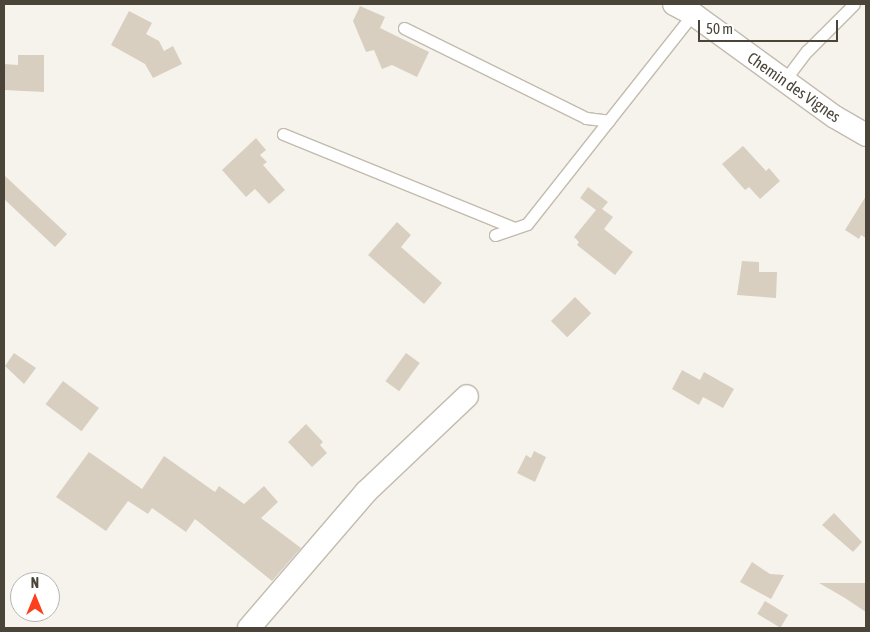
<!DOCTYPE html>
<html>
<head>
<meta charset="utf-8">
<style>
  body { margin:0 }
  #map { position:relative; width:870px; height:632px; overflow:hidden; background:#f6f3ec; font-family:"Asap Condensed",sans-serif }
  div>[style] { position:absolute }
  .building>* { inset:0; background:#d8cfc1; transform-origin:0 0 }
  .roads { filter:drop-shadow(1px 0 #c2bbae) drop-shadow(-1px 0 #c2bbae) drop-shadow(0 1px #c2bbae) drop-shadow(0 -1px #c2bbae) }
  .service>* { height:11px; margin:-5.5px; padding:0 5.5px; transform-origin:5.5px; border-radius:5.5px; background:#fff }
  .minor>* { height:22px; margin:-11px; padding:0 11px; transform-origin:11px; border-radius:11px; background:#fff }
  span { translate:-50% -50%; white-space:nowrap; text-align:center; line-height:1.15; -webkit-text-stroke:4px #fff; paint-order:stroke }
  .street-label { font-size:16px; color:#4b4439 }
  .frame { position:absolute; inset:0; border:5px solid #4b4439; pointer-events:none }
  .north { position:absolute; left:10px; top:572px; width:50px; height:50px; box-sizing:border-box; background:#fff; border:1px solid #b7b4b0; border-radius:50%; rotate:0deg; font-size:14px; font-weight:700; line-height:20px; text-align:center; color:#4b4439 }
  .north::after { content:''; display:block; margin:auto; width:18px; height:22px; background:#fc3f1d; clip-path:polygon(50% 0,100% 100%,50% 72%,0 100%) }
  .scale { position:absolute; left:698px; top:20px; width:140px; height:22px; box-sizing:border-box; border:2px solid #4b4439; border-top:0; padding-left:6px; font-size:15px; line-height:18px; white-space:nowrap; color:#4b4439; -webkit-text-stroke:4px #fff; paint-order:stroke }
</style>
</head>
<body>
<div id="map">
  <div class="building">
    <div style="clip-path:polygon(360px 6px,385px 17px,380px 28px,429px 52px,417px 77px,392px 65px,382px 69px,374px 50px,366px 52px,353px 21px)"></div>
    <div style="clip-path:polygon(129px 11px,152px 23px,146px 34px,159px 41px,164px 51px,173px 46px,182px 64px,153px 78px,145px 64px,111px 45px)"></div>
    <div style="clip-path:polygon(18px 55px,44px 55px,44px 92px,4px 90px,4px 64px,18px 65px)"></div>
    <div style="clip-path:polygon(256px 138px,266px 150px,260px 155px,267px 162px,263px 165px,285px 190px,269px 204px,255px 189px,246px 197px,222px 170px)"></div>
    <div style="clip-path:polygon(743px 146px,766px 171px,769px 168px,780px 181px,760px 199px,749px 187px,745px 190px,722px 164px)"></div>
    <div style="clip-path:polygon(4px 175px,67px 234px,55px 247px,4px 199px)"></div>
    <div style="clip-path:polygon(588px 187px,608px 202px,602px 209px,613px 217px,604px 229px,633px 252px,615px 275px,577px 245px,579px 242px,574px 237px,596px 210px,580px 198px)"></div>
    <div style="clip-path:polygon(866px 196px,866px 238px,861px 235px,859px 239px,845px 230px)"></div>
    <div style="clip-path:polygon(397px 222px,411px 235px,401px 247px,442px 283px,424px 304px,368px 255px)"></div>
    <div style="clip-path:polygon(742px 261px,759px 262px,759px 272px,777px 272px,776px 298px,737px 295px)"></div>
    <div style="left:575px;top:297px;width:23px;height:34px;rotate:45deg"></div>
    <div style="clip-path:polygon(14px 353px,36px 368px,24px 384px,5px 366px)"></div>
    <div style="left:406px;top:353px;width:17px;height:35px;rotate:36deg"></div>
    <div style="clip-path:polygon(682px 370px,700px 380px,704px 372px,734px 389px,723px 408px,703px 397px,699px 405px,672px 389px)"></div>
    <div style="left:63px;top:381px;width:45px;height:29px;rotate:37deg"></div>
    <div style="clip-path:polygon(306px 424px,323px 442px,320px 445px,327px 453px,312px 467px,288px 442px)"></div>
    <div style="clip-path:polygon(534px 451px,546px 457px,535px 482px,517px 473px,526px 455px,531px 458px)"></div>
    <div style="clip-path:polygon(89px 452px,142px 489px,164px 456px,215px 492px,219px 486px,244px 504px,264px 486px,278px 502px,261px 518px,301px 548px,272px 581px,195px 519px,186px 532px,152px 508px,148px 514px,128px 501px,106px 531px,56px 497px)"></div>
    <div style="clip-path:polygon(834px 513px,862px 542px,853px 552px,822px 525px)"></div>
    <div style="clip-path:polygon(752px 562px,770px 574px,784px 575px,771px 599px,740px 582px)"></div>
    <div style="clip-path:polygon(819px 583px,866px 583px,866px 612px,845px 598px)"></div>
    <div style="left:765px;top:601px;width:27px;height:15px;rotate:31deg"></div>
  </div>
  <div class="roads">
    <div class="service">
      <div style="left:404px;top:28px;width:203px;rotate:26.3deg"></div>
      <div style="left:586px;top:118px;width:23px;rotate:7deg"></div>
      <div style="left:784px;top:81px;width:38px;rotate:-53deg"></div>
      <div style="left:807px;top:51px;width:66px;rotate:-45deg"></div>
      <div style="left:283px;top:134px;width:250px;rotate:22.1deg"></div>
      <div style="left:495px;top:235px;width:34px;rotate:-19deg"></div>
      <div style="left:527px;top:224px;width:268px;rotate:-51.7deg"></div>
    </div>
    <div class="minor">
      <div style="left:674px;top:4px;width:21px;rotate:28deg"></div>
      <div style="left:693px;top:14px;width:175px;rotate:36deg"></div>
      <div style="left:835px;top:117px;width:36px;rotate:30deg"></div>
      <div style="left:249px;top:628px;width:179px;rotate:-49.3deg"></div>
      <div style="left:366px;top:492px;width:139px;rotate:-43.5deg"></div>
    </div>
  </div>
  <div class="street-label">
    <span style="left:794px;top:87px;rotate:35deg">Chemin des Vignes</span>
  </div>
  <div class="frame"></div>
  <div class="north">N</div>
  <div class="scale">50 m</div>
</div>
</body>
</html>
